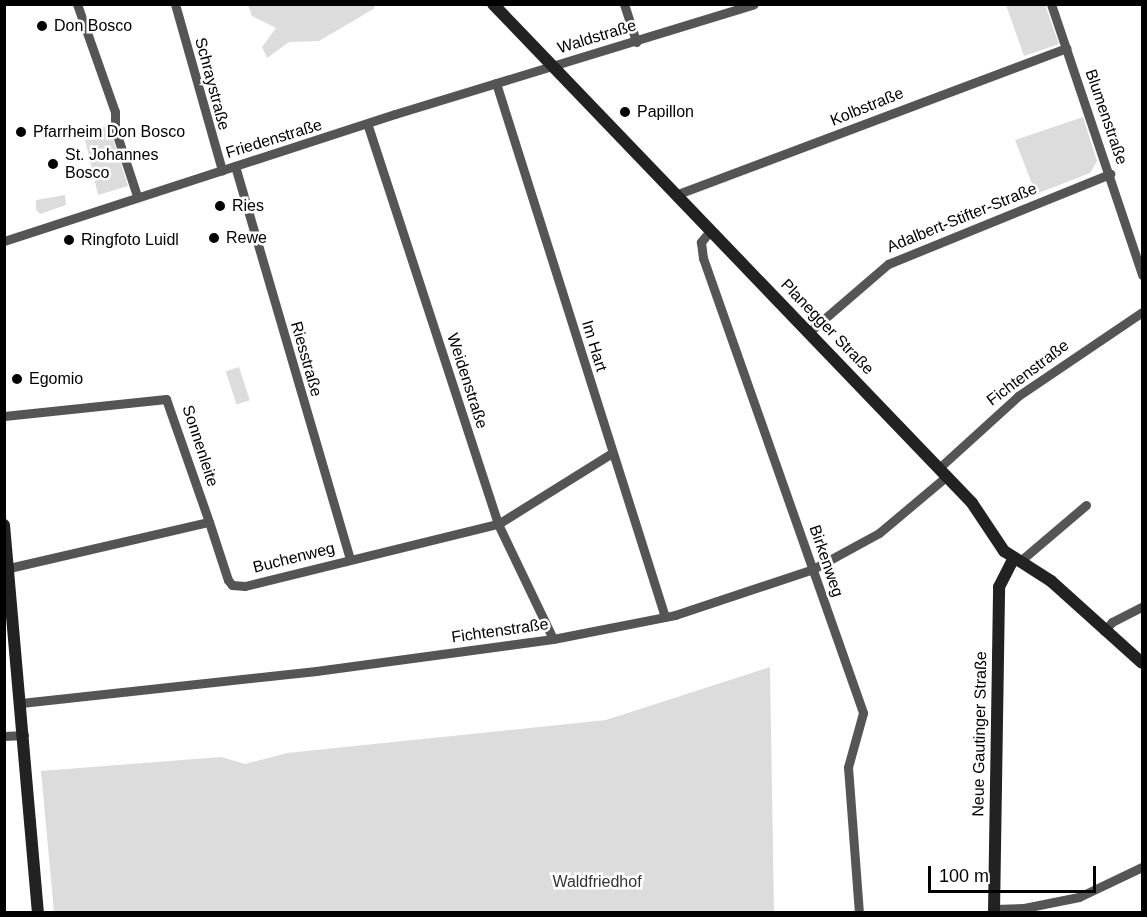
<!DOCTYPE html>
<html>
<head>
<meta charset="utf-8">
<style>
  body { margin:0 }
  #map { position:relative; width:1147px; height:917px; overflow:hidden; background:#fff; font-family:Arial,sans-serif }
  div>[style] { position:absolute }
  .green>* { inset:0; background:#dcdcdc; transform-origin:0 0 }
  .street>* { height:9px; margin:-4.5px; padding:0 4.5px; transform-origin:4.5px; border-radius:4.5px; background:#555 }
  .secondary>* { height:12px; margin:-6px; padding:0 6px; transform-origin:6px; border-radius:6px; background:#222 }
  .dots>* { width:16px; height:16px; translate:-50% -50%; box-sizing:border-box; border:3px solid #fff; border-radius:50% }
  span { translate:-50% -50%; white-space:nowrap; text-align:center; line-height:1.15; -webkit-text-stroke:5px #fff; paint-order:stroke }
  .poi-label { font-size:16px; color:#000 }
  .left { translate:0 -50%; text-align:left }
  .street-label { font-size:16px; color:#000 }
  .park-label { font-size:16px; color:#333 }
  .frame { position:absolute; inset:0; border:6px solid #000; pointer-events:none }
  .scale { position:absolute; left:928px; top:866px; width:168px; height:27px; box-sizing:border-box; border:3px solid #000; border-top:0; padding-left:8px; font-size:18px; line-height:21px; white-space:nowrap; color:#000; -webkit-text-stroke:4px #fff; paint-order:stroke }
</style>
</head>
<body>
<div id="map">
  <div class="green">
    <div style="clip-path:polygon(372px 4px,375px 8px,319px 41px,289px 42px,267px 58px,262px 47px,276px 28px,252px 16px,248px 5px)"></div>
    <div style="clip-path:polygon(1006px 5px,1045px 5px,1059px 44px,1024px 56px)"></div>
    <div style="clip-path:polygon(1083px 117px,1097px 161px,1090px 173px,1036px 194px,1015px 140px)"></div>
    <div style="clip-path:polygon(109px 126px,128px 186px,98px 195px,83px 131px)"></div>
    <div style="clip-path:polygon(65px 195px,66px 205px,40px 214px,36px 210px,36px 200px)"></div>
    <div style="left:239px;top:367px;width:35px;height:14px;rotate:72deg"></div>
    <div style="clip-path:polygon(770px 667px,774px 912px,54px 912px,41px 771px,221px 757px,245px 764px,287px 753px,606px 720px)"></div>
  </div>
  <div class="street">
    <div style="left:77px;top:4px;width:114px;rotate:70.6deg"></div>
    <div style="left:115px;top:112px;width:17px;rotate:90deg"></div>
    <div style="left:115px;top:129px;width:71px;rotate:71.8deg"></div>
    <div style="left:175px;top:4px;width:173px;rotate:74.2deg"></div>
    <div style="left:624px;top:4px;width:40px;rotate:72deg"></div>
    <div style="left:1051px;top:4px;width:286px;rotate:71.4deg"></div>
    <div style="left:496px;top:83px;width:560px;rotate:72.44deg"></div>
    <div style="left:368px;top:126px;width:419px;rotate:71.9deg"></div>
    <div style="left:498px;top:524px;width:127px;rotate:64.4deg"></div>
    <div style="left:235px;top:166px;width:409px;rotate:73.7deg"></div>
    <div style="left:678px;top:194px;width:415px;rotate:-20.6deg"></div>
    <div style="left:711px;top:230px;width:16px;rotate:130deg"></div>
    <div style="left:701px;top:242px;width:16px;rotate:83deg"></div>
    <div style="left:703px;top:258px;width:482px;rotate:70.6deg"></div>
    <div style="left:863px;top:713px;width:56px;rotate:105.5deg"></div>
    <div style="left:848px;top:767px;width:145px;rotate:85.7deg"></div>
    <div style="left:4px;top:241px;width:411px;rotate:-18deg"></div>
    <div style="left:395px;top:114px;width:375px;rotate:-17deg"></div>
    <div style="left:809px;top:332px;width:104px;rotate:-40.7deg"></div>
    <div style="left:888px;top:264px;width:240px;rotate:-22.1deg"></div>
    <div style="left:4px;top:416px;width:163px;rotate:-6deg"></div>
    <div style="left:166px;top:399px;width:130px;rotate:70.7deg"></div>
    <div style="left:939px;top:468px;width:107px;rotate:-42.3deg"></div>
    <div style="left:1018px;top:396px;width:150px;rotate:-34.1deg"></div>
    <div style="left:1019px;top:562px;width:88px;rotate:-40.4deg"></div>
    <div style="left:9px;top:568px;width:205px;rotate:-13deg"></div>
    <div style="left:209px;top:522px;width:61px;rotate:71.9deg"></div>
    <div style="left:228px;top:580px;width:6px;rotate:51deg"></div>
    <div style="left:232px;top:585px;width:13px;rotate:4deg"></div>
    <div style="left:245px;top:586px;width:260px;rotate:-13.8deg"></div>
    <div style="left:498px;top:524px;width:134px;rotate:-31.9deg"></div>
    <div style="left:1104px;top:631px;width:12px;rotate:-48deg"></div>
    <div style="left:1112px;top:622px;width:34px;rotate:-27deg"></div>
    <div style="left:21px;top:703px;width:297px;rotate:-6.2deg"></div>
    <div style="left:316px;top:671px;width:239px;rotate:-7.7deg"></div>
    <div style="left:553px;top:639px;width:124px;rotate:-11.1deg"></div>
    <div style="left:675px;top:615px;width:145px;rotate:-18.4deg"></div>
    <div style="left:813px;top:569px;width:75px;rotate:-28.6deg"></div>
    <div style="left:879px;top:533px;width:89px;rotate:-40deg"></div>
    <div style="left:4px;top:736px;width:20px;rotate:-3deg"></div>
    <div style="left:994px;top:909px;width:30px;rotate:-2deg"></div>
    <div style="left:1024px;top:908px;width:56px;rotate:-11.3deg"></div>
    <div style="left:1079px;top:897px;width:70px;rotate:-25.5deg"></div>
  </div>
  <div class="secondary">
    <div style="left:493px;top:4px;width:692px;rotate:46.17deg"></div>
    <div style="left:972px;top:503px;width:58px;rotate:56.3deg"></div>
    <div style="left:1004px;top:551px;width:56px;rotate:32.6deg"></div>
    <div style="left:1051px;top:581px;width:122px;rotate:42deg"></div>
    <div style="left:4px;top:525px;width:388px;rotate:85deg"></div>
    <div style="left:994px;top:912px;width:325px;rotate:-89.1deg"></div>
    <div style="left:999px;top:587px;width:31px;rotate:-63deg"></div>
  </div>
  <div class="dots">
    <div style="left:42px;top:26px;background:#000"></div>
    <div style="left:625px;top:112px;background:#000"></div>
    <div style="left:21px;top:132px;background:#000"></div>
    <div style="left:53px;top:164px;background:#000"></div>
    <div style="left:220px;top:206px;background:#000"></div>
    <div style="left:214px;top:238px;background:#000"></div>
    <div style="left:69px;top:240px;background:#000"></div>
    <div style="left:17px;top:379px;background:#000"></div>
  </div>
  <div class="poi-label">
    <span class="left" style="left:54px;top:26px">Don Bosco</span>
    <span class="left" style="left:637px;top:112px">Papillon</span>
    <span class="left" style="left:33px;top:132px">Pfarrheim Don Bosco</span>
    <span class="left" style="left:65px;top:164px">St. Johannes<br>Bosco</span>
    <span class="left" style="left:232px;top:206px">Ries</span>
    <span class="left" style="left:226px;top:238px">Rewe</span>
    <span class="left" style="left:81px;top:240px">Ringfoto Luidl</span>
    <span class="left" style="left:29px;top:379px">Egomio</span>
  </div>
  <div class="street-label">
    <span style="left:597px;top:37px;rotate:-17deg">Waldstraße</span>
    <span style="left:212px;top:84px;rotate:75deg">Schraystraße</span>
    <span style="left:867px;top:107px;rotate:-22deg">Kolbstraße</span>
    <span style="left:1106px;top:117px;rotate:71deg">Blumenstraße</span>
    <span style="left:274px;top:139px;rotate:-17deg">Friedenstraße</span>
    <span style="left:962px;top:218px;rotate:-22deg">Adalbert-Stifter-Straße</span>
    <span style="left:827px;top:327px;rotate:46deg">Planegger Straße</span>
    <span style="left:594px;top:346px;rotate:73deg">Im Hart</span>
    <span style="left:306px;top:359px;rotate:74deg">Riesstraße</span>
    <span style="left:1028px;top:373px;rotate:-37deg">Fichtenstraße</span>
    <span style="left:467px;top:381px;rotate:72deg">Weidenstraße</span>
    <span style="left:200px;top:446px;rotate:72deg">Sonnenleite</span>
    <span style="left:294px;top:558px;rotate:-14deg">Buchenweg</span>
    <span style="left:826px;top:561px;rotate:71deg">Birkenweg</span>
    <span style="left:500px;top:631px;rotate:-8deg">Fichtenstraße</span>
    <span style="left:980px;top:734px;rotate:-89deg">Neue Gautinger Straße</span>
  </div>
  <div class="park-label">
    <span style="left:597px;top:882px">Waldfriedhof</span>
  </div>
  <div class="frame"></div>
  <div class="scale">100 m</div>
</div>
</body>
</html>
